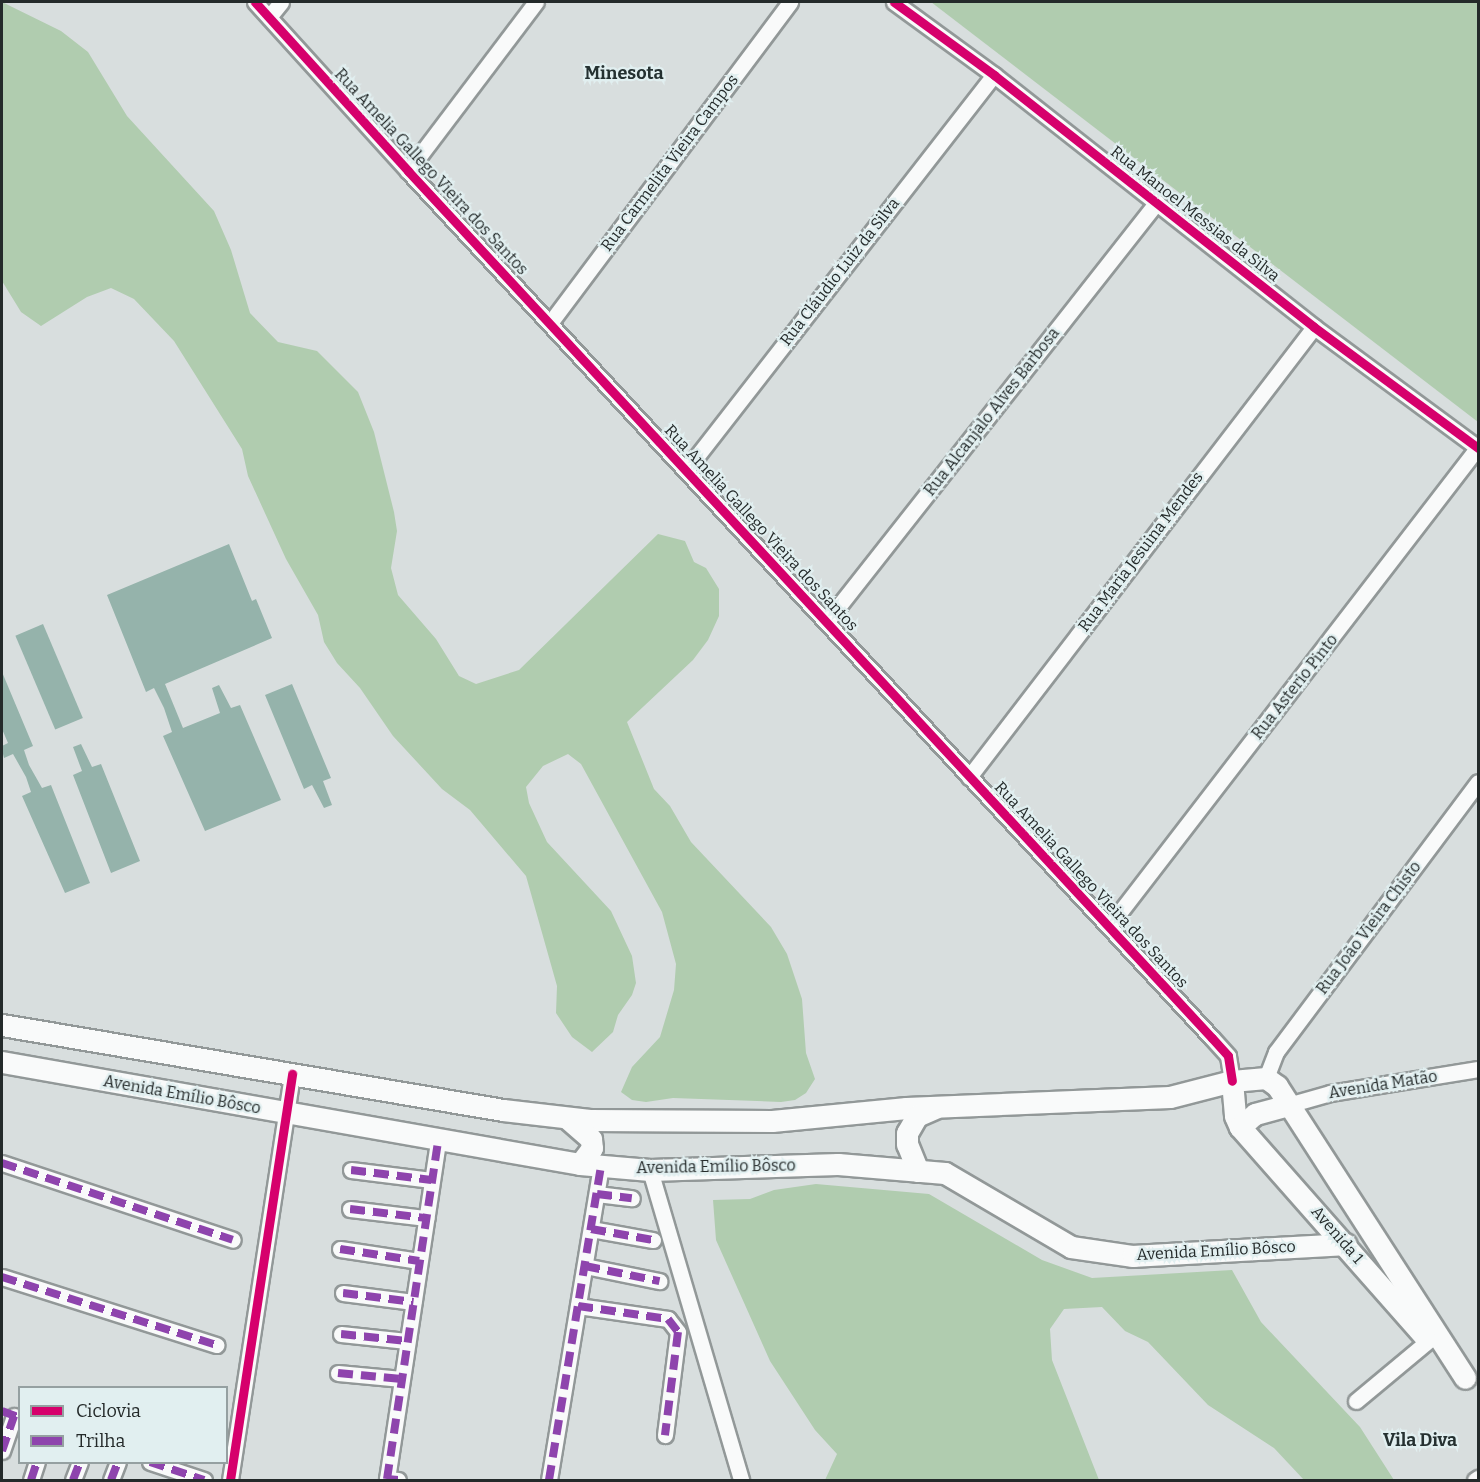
<!DOCTYPE html>
<html>
<head>
<meta charset="utf-8">
<style>
  body { margin:0 }
  #map { position:relative; width:1480px; height:1482px; overflow:hidden; background:#d8dede; font-family:Bitter,serif }
  div>[style] { position:absolute }
  .green>* { inset:0; background:#b0ccaf }
  .building>* { inset:0; background:#95b3ab; transform-origin:0 0 }
  .roads { filter:drop-shadow(2px 0 #929898) drop-shadow(-2px 0 #929898) drop-shadow(0 2px #929898) drop-shadow(0 -2px #929898) }
  .street>* { height:15px; margin:-7.5px; padding:0 7.5px; transform-origin:7.5px; border-radius:7.5px; background:#f9fafa }
  .secondary>* { height:21px; margin:-10.5px; padding:0 10.5px; transform-origin:10.5px; border-radius:10.5px; background:#f9fafa }
  .quiet>* { height:8px; margin-top:-4px; transform-origin:0; background:repeating-linear-gradient(90deg,#8e44ad 0 15px,transparent 0 23px) }
  .cycleway>* { height:9px; margin:-4.5px; padding:0 4.5px; transform-origin:4.5px; border-radius:4.5px; background:#d6006c }
  span { translate:-50% -50%; white-space:nowrap; text-align:center; line-height:1.15; -webkit-text-stroke:4.5px #e1eff0; paint-order:stroke }
  .street-label { font-size:16px; color:#242a2a }
  .neighbourhood-label { font-size:18px; color:#253131; font-weight:700 }
  .frame { position:absolute; inset:0; border:3px solid #242a2a; pointer-events:none }
  .legend { position:absolute; left:18px; top:1386px; width:210px; height:78px; box-sizing:border-box; background:#e1eff0; border:2px solid #95a0a1; margin:0; padding:8px 10px; list-style:none; font-size:18px; color:#242a2a }
  .legend li { display:flex; align-items:center; gap:12px; height:30px }
  .legend b { width:30px; border:2px solid #95a0a1 }
</style>
</head>
<body>
<div id="map">
  <div class="green">
    <div style="clip-path:polygon(2px 2px,61px 31px,88px 52px,127px 116px,214px 211px,231px 250px,250px 313px,278px 342px,317px 351px,358px 392px,374px 432px,394px 512px,397px 531px,391px 568px,398px 595px,436px 639px,459px 676px,476px 684px,519px 670px,658px 534px,685px 541px,694px 562px,706px 568px,719px 589px,719px 616px,708px 640px,693px 660px,627px 722px,654px 789px,670px 806px,691px 842px,771px 927px,787px 954px,802px 999px,806px 1053px,815px 1079px,806px 1093px,795px 1100px,781px 1102px,673px 1098px,646px 1102px,632px 1100px,621px 1092px,632px 1067px,660px 1037px,674px 990px,676px 964px,662px 912px,581px 764px,568px 754px,543px 766px,526px 787px,529px 803px,547px 842px,611px 911px,632px 956px,636px 983px,632px 995px,618px 1015px,613px 1032px,592px 1052px,572px 1037px,556px 1013px,557px 986px,526px 876px,470px 810px,442px 789px,393px 736px,360px 688px,337px 663px,324px 642px,318px 615px,286px 559px,248px 476px,242px 449px,174px 341px,134px 299px,111px 288px,87px 297px,41px 326px,21px 312px,2px 281px)"></div>
    <div style="clip-path:polygon(931px 2px,1478px 2px,1478px 422px)"></div>
    <div style="clip-path:polygon(816px 1184px,929px 1194px,1042px 1260px,1092px 1278px,1232px 1270px,1261px 1322px,1360px 1427px,1394px 1480px,1304px 1480px,1274px 1448px,1208px 1405px,1148px 1342px,1125px 1331px,1102px 1307px,1064px 1309px,1050px 1329px,1052px 1360px,1099px 1480px,825px 1480px,837px 1454px,815px 1430px,770px 1361px,716px 1240px,713px 1200px,750px 1199px,774px 1190px)"></div>
  </div>
  <div class="building">
    <div style="clip-path:polygon(229px 544px,252px 601px,256px 599px,272px 638px,165px 684px,183px 728px,220px 713px,212px 688px,219px 685px,231px 708px,240px 705px,281px 800px,205px 831px,163px 736px,172px 732px,164px 708px,154px 688px,146px 692px,107px 595px)"></div>
    <div style="left:43px;top:624px;width:102px;height:30px;rotate:67deg"></div>
    <div style="clip-path:polygon(2px 672px,33px 746px,24px 750px,29px 765px,42px 788px,51px 785px,90px 883px,65px 893px,22px 796px,31px 792px,26px 777px,13px 754px,4px 758px,2px 750px,2px 746px,8px 743px,2px 729px)"></div>
    <div style="clip-path:polygon(292px 684px,331px 778px,323px 781px,332px 805px,324px 808px,312px 785px,304px 789px,265px 695px)"></div>
    <div style="clip-path:polygon(81px 744px,92px 767px,101px 764px,140px 861px,111px 873px,73px 775px,82px 771px,73px 747px)"></div>
  </div>
  <div class="roads">
    <div class="street">
      <div style="left:255px;top:2px;width:228px;rotate:47.8deg"></div>
      <div style="left:408px;top:171px;width:1182px;rotate:47.16deg"></div>
      <div style="left:1212px;top:1038px;width:24px;rotate:48deg"></div>
      <div style="left:1228px;top:1056px;width:25px;rotate:81deg"></div>
      <div style="left:894px;top:2px;width:124px;rotate:36.1deg"></div>
      <div style="left:994px;top:75px;width:407px;rotate:38.2deg"></div>
      <div style="left:1314px;top:327px;width:204px;rotate:36.4deg"></div>
      <div style="left:269px;top:17px;width:19px;rotate:-51deg"></div>
      <div style="left:408px;top:171px;width:212px;rotate:-52.9deg"></div>
      <div style="left:550px;top:323px;width:401px;rotate:-53.2deg"></div>
      <div style="left:687px;top:469px;width:499px;rotate:-52.1deg"></div>
      <div style="left:827px;top:621px;width:533px;rotate:-51.78deg"></div>
      <div style="left:969px;top:777px;width:567px;rotate:-52.52deg"></div>
      <div style="left:1110px;top:925px;width:603px;rotate:-52.41deg"></div>
      <div style="left:1266px;top:1078px;width:28px;rotate:-69deg"></div>
      <div style="left:1276px;top:1052px;width:337px;rotate:-53.2deg"></div>
      <div style="left:1288px;top:1105px;width:44px;rotate:-15.9deg"></div>
      <div style="left:1330px;top:1093px;width:150px;rotate:-9.2deg"></div>
      <div style="left:2px;top:1163px;width:243px;rotate:18.4deg"></div>
      <div style="left:351px;top:1170px;width:81px;rotate:7.1deg"></div>
      <div style="left:650px;top:1170px;width:323px;rotate:73.6deg"></div>
      <div style="left:597px;top:1194px;width:35px;rotate:7deg"></div>
      <div style="left:350px;top:1209px;width:77px;rotate:6.8deg"></div>
      <div style="left:591px;top:1229px;width:63px;rotate:10.1deg"></div>
      <div style="left:340px;top:1249px;width:80px;rotate:8.6deg"></div>
      <div style="left:585px;top:1266px;width:76px;rotate:11.5deg"></div>
      <div style="left:2px;top:1277px;width:225px;rotate:17.6deg"></div>
      <div style="left:343px;top:1293px;width:71px;rotate:7.3deg"></div>
      <div style="left:578px;top:1306px;width:91px;rotate:8.2deg"></div>
      <div style="left:668px;top:1319px;width:16px;rotate:52deg"></div>
      <div style="left:678px;top:1332px;width:104px;rotate:97.2deg"></div>
      <div style="left:341px;top:1334px;width:66px;rotate:6.1deg"></div>
      <div style="left:338px;top:1373px;width:64px;rotate:5.4deg"></div>
      <div style="left:1356px;top:1401px;width:94px;rotate:-39.8deg"></div>
      <div style="left:2px;top:1451px;width:37px;rotate:-71deg"></div>
      <div style="left:150px;top:1462px;width:57px;rotate:18.4deg"></div>
      <div style="left:31px;top:1480px;width:19px;rotate:-72deg"></div>
      <div style="left:73px;top:1480px;width:19px;rotate:-69deg"></div>
      <div style="left:111px;top:1480px;width:19px;rotate:-69deg"></div>
      <div style="left:230px;top:1480px;width:411px;rotate:-81.3deg"></div>
      <div style="left:398px;top:1480px;width:11px;rotate:-175deg"></div>
      <div style="left:387px;top:1479px;width:343px;rotate:-81.4deg"></div>
      <div style="left:549px;top:1480px;width:319px;rotate:-80.6deg"></div>
      <div style="left:1475px;top:1480px;width:4px;rotate:-34deg"></div>
    </div>
    <div class="secondary">
      <div style="left:2px;top:1025px;width:508px;rotate:9.63deg"></div>
      <div style="left:503px;top:1110px;width:87px;rotate:6.6deg"></div>
      <div style="left:589px;top:1120px;width:183px;rotate:0.3deg"></div>
      <div style="left:772px;top:1121px;width:135px;rotate:-5.5deg"></div>
      <div style="left:906px;top:1108px;width:264px;rotate:-2.4deg"></div>
      <div style="left:1170px;top:1097px;width:64px;rotate:-14.5deg"></div>
      <div style="left:1232px;top:1081px;width:34px;rotate:-5deg"></div>
      <div style="left:1266px;top:1078px;width:14px;rotate:36deg"></div>
      <div style="left:1277px;top:1086px;width:347px;rotate:57.2deg"></div>
      <div style="left:2px;top:1062px;width:587px;rotate:10.01deg"></div>
      <div style="left:580px;top:1164px;width:70px;rotate:4.9deg"></div>
      <div style="left:650px;top:1170px;width:188px;rotate:-1.8deg"></div>
      <div style="left:838px;top:1164px;width:107px;rotate:4.8deg"></div>
      <div style="left:945px;top:1173px;width:146px;rotate:30.4deg"></div>
      <div style="left:1071px;top:1247px;width:63px;rotate:8.3deg"></div>
      <div style="left:1133px;top:1256px;width:213px;rotate:-3.2deg"></div>
      <div style="left:1232px;top:1081px;width:35px;rotate:85deg"></div>
      <div style="left:1235px;top:1116px;width:12px;rotate:66deg"></div>
      <div style="left:1240px;top:1127px;width:278px;rotate:48.6deg"></div>
      <div style="left:567px;top:1118px;width:32px;rotate:41deg"></div>
      <div style="left:591px;top:1139px;width:9px;rotate:84deg"></div>
      <div style="left:592px;top:1148px;width:20px;rotate:127deg"></div>
      <div style="left:1240px;top:1127px;width:20px;rotate:-41deg"></div>
      <div style="left:1255px;top:1114px;width:34px;rotate:-15deg"></div>
      <div style="left:918px;top:1171px;width:29px;rotate:-112deg"></div>
      <div style="left:907px;top:1144px;width:11px;rotate:-90deg"></div>
      <div style="left:907px;top:1133px;width:20px;rotate:-60deg"></div>
      <div style="left:917px;top:1116px;width:20px;rotate:-24deg"></div>
    </div>
  </div>
  <div class="quiet">
    <div style="left:2px;top:1163px;width:243px;rotate:18.4deg"></div>
    <div style="left:351px;top:1170px;width:81px;rotate:7.1deg"></div>
    <div style="left:597px;top:1194px;width:35px;rotate:7deg"></div>
    <div style="left:350px;top:1209px;width:77px;rotate:6.8deg"></div>
    <div style="left:591px;top:1229px;width:63px;rotate:10.1deg"></div>
    <div style="left:340px;top:1249px;width:80px;rotate:8.6deg"></div>
    <div style="left:585px;top:1266px;width:76px;rotate:11.5deg"></div>
    <div style="left:2px;top:1277px;width:225px;rotate:17.6deg"></div>
    <div style="left:343px;top:1293px;width:71px;rotate:7.3deg"></div>
    <div style="left:578px;top:1306px;width:91px;rotate:8.2deg"></div>
    <div style="left:668px;top:1319px;width:16px;rotate:52deg"></div>
    <div style="left:678px;top:1332px;width:104px;rotate:97.2deg"></div>
    <div style="left:341px;top:1334px;width:66px;rotate:6.1deg"></div>
    <div style="left:338px;top:1373px;width:64px;rotate:5.4deg"></div>
    <div style="left:2px;top:1411px;width:19px;rotate:21deg"></div>
    <div style="left:2px;top:1451px;width:37px;rotate:-71deg"></div>
    <div style="left:150px;top:1462px;width:57px;rotate:18.4deg"></div>
    <div style="left:31px;top:1480px;width:19px;rotate:-72deg"></div>
    <div style="left:73px;top:1480px;width:19px;rotate:-69deg"></div>
    <div style="left:111px;top:1480px;width:19px;rotate:-69deg"></div>
    <div style="left:398px;top:1480px;width:11px;rotate:-175deg"></div>
    <div style="left:387px;top:1479px;width:343px;rotate:-81.4deg"></div>
    <div style="left:549px;top:1480px;width:319px;rotate:-80.6deg"></div>
  </div>
  <div class="cycleway">
    <div style="left:255px;top:2px;width:228px;rotate:47.8deg"></div>
    <div style="left:408px;top:171px;width:1182px;rotate:47.16deg"></div>
    <div style="left:1212px;top:1038px;width:24px;rotate:48deg"></div>
    <div style="left:1228px;top:1056px;width:25px;rotate:81deg"></div>
    <div style="left:894px;top:2px;width:124px;rotate:36.1deg"></div>
    <div style="left:994px;top:75px;width:407px;rotate:38.2deg"></div>
    <div style="left:1314px;top:327px;width:204px;rotate:36.4deg"></div>
    <div style="left:230px;top:1480px;width:411px;rotate:-81.3deg"></div>
  </div>
  <div class="street-label">
    <span style="left:670px;top:163px;rotate:-53deg">Rua Carmelita Vieira Campos</span>
    <span style="left:431px;top:172px;rotate:47deg">Rua Amelia Gallego Vieira dos Santos</span>
    <span style="left:1195px;top:214px;rotate:38deg">Rua Manoel Messias da Silva</span>
    <span style="left:840px;top:272px;rotate:-52deg">Rua Cláudio Luiz da Silva</span>
    <span style="left:992px;top:412px;rotate:-52deg">Rua Alcanjalo Alves Barbosa</span>
    <span style="left:761px;top:528px;rotate:47deg">Rua Amelia Gallego Vieira dos Santos</span>
    <span style="left:1141px;top:552px;rotate:-53deg">Rua Maria Jesuina Mendes</span>
    <span style="left:1295px;top:687px;rotate:-52deg">Rua Asterio Pinto</span>
    <span style="left:1091px;top:885px;rotate:47deg">Rua Amelia Gallego Vieira dos Santos</span>
    <span style="left:1369px;top:928px;rotate:-53deg">Rua João Vieira Chisto</span>
    <span style="left:1383px;top:1085px;rotate:-9deg">Avenida Matão</span>
    <span style="left:182px;top:1095px;rotate:10deg">Avenida Emílio Bôsco</span>
    <span style="left:716px;top:1167px;rotate:-1deg">Avenida Emílio Bôsco</span>
    <span style="left:1337px;top:1235px;rotate:49deg">Avenida 1</span>
    <span style="left:1216px;top:1251px;rotate:-3deg">Avenida Emílio Bôsco</span>
  </div>
  <div class="neighbourhood-label">
    <span style="left:624px;top:73px">Minesota</span>
    <span style="left:1420px;top:1440px">Vila Diva</span>
  </div>
  <div class="frame"></div>
  <ul class="legend">
  <li><b style="height:8px;background:#d6006c"></b>Ciclovia</li>
  <li><b style="height:8px;background:#8e44ad"></b>Trilha</li>
  </ul>
</div>
</body>
</html>
